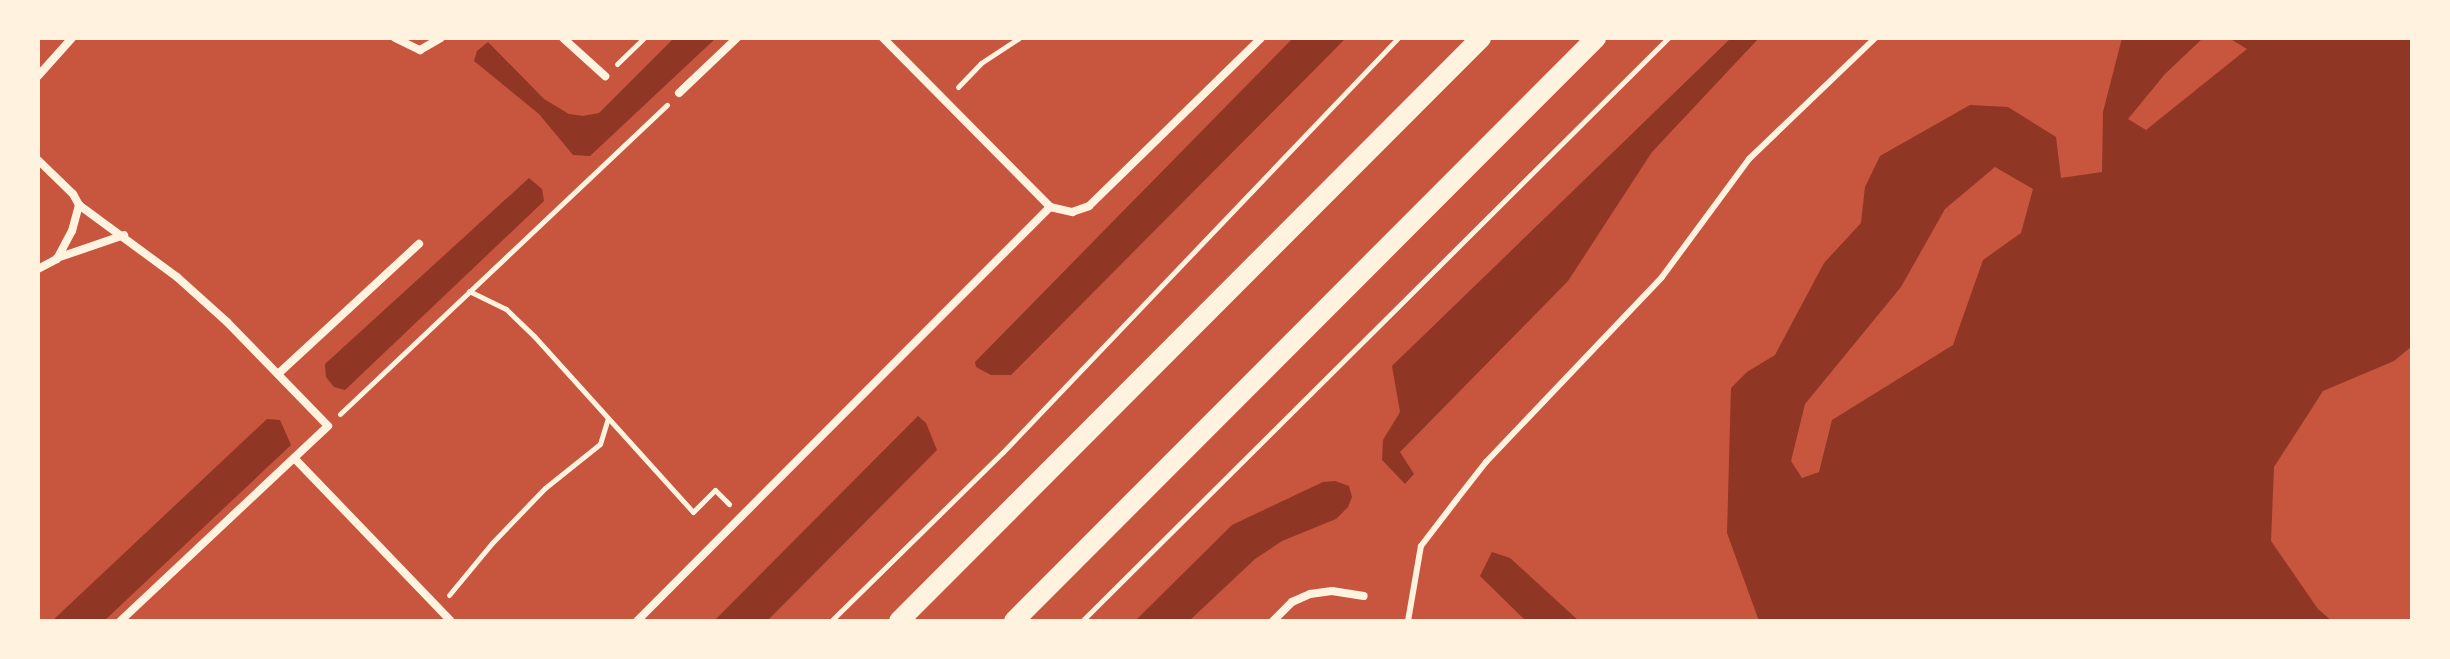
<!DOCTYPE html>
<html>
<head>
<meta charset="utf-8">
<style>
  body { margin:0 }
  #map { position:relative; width:2450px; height:659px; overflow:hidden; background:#c8553d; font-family:Manrope,sans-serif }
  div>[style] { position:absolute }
  .water>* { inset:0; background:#8f3625 }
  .path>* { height:5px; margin:-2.5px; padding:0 2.5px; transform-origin:2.5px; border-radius:2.5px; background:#fff3e0 }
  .service>* { height:6px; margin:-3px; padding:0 3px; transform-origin:3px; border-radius:3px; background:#fff3e0 }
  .minor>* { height:8px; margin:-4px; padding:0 4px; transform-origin:4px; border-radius:4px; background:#fff3e0 }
  .primary>* { height:20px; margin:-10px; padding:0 10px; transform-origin:10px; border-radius:10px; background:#fff3e0 }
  span { translate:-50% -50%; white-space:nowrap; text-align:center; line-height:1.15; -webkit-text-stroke:8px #fff3e0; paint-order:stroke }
  .frame { position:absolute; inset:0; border:40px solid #fff3e0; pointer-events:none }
</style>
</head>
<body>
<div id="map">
  <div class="water">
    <div style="clip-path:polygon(674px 38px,716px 38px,590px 156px,573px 155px,539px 114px,474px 61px,477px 51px,488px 42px,544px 99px,569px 114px,583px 116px,599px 113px)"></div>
    <div style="clip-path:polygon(1293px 38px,1346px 38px,1011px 375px,991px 375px,976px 367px,975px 362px)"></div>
    <div style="clip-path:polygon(1731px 38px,1759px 38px,1652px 152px,1568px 281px,1400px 452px,1414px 474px,1405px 484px,1382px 460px,1383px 440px,1400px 412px,1392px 366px)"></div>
    <div style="clip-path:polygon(evenodd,2122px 38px,2203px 38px,2165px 74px,2128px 119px,2146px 130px,2247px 49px,2229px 38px,2412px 38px,2412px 346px,2394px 361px,2323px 391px,2274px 467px,2271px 541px,2318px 609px,2332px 621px,1759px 621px,1727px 533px,1731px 388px,1747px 372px,1775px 355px,1824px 263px,1861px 223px,1865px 187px,1880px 156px,1970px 105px,2008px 107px,2056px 137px,2061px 178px,2102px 172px,2103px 112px,2122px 38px,1995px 167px,2033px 189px,2021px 233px,1983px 260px,1953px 345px,1832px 420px,1819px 472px,1802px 478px,1791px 461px,1805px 404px,1901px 287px,1945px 209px,1995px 167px)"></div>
    <div style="clip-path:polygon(529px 178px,542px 189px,544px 201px,345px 390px,334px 387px,326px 377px,325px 364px)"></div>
    <div style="clip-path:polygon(918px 416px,926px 423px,937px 450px,767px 621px,714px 621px)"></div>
    <div style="clip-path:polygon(267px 419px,280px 420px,291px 445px,104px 621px,52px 621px)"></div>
    <div style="clip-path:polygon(1335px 481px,1349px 486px,1352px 497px,1348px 507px,1336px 519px,1282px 541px,1255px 559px,1189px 621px,1135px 621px,1232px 525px,1323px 482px)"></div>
    <div style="clip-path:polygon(1492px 552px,1510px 558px,1579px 621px,1526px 621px,1480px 576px)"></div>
  </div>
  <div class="path">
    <div style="left:617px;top:64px;width:37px;rotate:-44deg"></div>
    <div style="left:958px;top:87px;width:33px;rotate:-46deg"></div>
    <div style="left:981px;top:63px;width:45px;rotate:-33.3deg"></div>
    <div style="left:469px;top:291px;width:41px;rotate:25.9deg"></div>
    <div style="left:506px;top:309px;width:39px;rotate:44deg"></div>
    <div style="left:534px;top:336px;width:237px;rotate:47.9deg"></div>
    <div style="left:693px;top:512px;width:31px;rotate:-45deg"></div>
    <div style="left:715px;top:490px;width:20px;rotate:45deg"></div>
    <div style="left:340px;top:414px;width:450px;rotate:-43.4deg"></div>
    <div style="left:449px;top:595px;width:67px;rotate:-50.4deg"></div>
    <div style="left:492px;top:543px;width:76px;rotate:-46.1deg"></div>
    <div style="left:545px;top:488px;width:70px;rotate:-38.7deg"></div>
    <div style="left:600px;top:444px;width:27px;rotate:-73deg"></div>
    <div style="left:831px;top:621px;width:241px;rotate:-44.5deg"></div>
    <div style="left:1003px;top:452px;width:572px;rotate:-46.35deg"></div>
    <div style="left:1082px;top:621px;width:827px;rotate:-44.85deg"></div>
  </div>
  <div class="service">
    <div style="left:1408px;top:621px;width:76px;rotate:-80.2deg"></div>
    <div style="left:1421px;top:546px;width:59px;rotate:-52.5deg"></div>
    <div style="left:1457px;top:499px;width:47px;rotate:-51.9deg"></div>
    <div style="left:1486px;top:462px;width:255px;rotate:-46.4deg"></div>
    <div style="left:1662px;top:277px;width:147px;rotate:-53.6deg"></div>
    <div style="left:1749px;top:159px;width:175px;rotate:-43.8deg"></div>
  </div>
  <div class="minor">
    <div style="left:395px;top:38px;width:28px;rotate:26deg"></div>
    <div style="left:420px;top:50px;width:24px;rotate:-30deg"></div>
    <div style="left:563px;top:38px;width:57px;rotate:42.1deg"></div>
    <div style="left:883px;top:38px;width:238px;rotate:45.3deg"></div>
    <div style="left:38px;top:76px;width:51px;rotate:-48.2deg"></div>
    <div style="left:679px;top:93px;width:80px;rotate:-43.5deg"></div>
    <div style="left:38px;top:160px;width:49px;rotate:44.2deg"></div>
    <div style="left:73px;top:194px;width:13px;rotate:61deg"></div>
    <div style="left:79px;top:205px;width:122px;rotate:36.3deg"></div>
    <div style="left:177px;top:277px;width:67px;rotate:42deg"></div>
    <div style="left:227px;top:322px;width:145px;rotate:45.8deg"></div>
    <div style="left:328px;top:426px;width:285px;rotate:136.8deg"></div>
    <div style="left:57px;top:258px;width:71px;rotate:-18.9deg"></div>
    <div style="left:38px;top:269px;width:21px;rotate:-28deg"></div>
    <div style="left:57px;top:259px;width:32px;rotate:-62deg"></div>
    <div style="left:72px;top:231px;width:27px;rotate:-75deg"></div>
    <div style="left:278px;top:374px;width:192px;rotate:-42.7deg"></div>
    <div style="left:296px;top:460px;width:223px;rotate:46.1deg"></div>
    <div style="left:637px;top:621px;width:585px;rotate:-45.07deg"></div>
    <div style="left:1050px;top:207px;width:23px;rotate:13deg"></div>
    <div style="left:1072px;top:212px;width:18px;rotate:-19deg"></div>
    <div style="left:1089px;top:206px;width:240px;rotate:-44.3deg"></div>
    <div style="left:1273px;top:621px;width:27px;rotate:-45deg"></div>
    <div style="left:1292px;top:602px;width:20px;rotate:-24deg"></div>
    <div style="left:1310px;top:594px;width:22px;rotate:-8deg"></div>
    <div style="left:1332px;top:591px;width:32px;rotate:9deg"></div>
  </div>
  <div class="primary">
    <div style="left:899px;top:621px;width:824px;rotate:-45.05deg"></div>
    <div style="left:1014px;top:621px;width:824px;rotate:-45.05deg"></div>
  </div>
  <div class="frame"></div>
</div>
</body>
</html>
